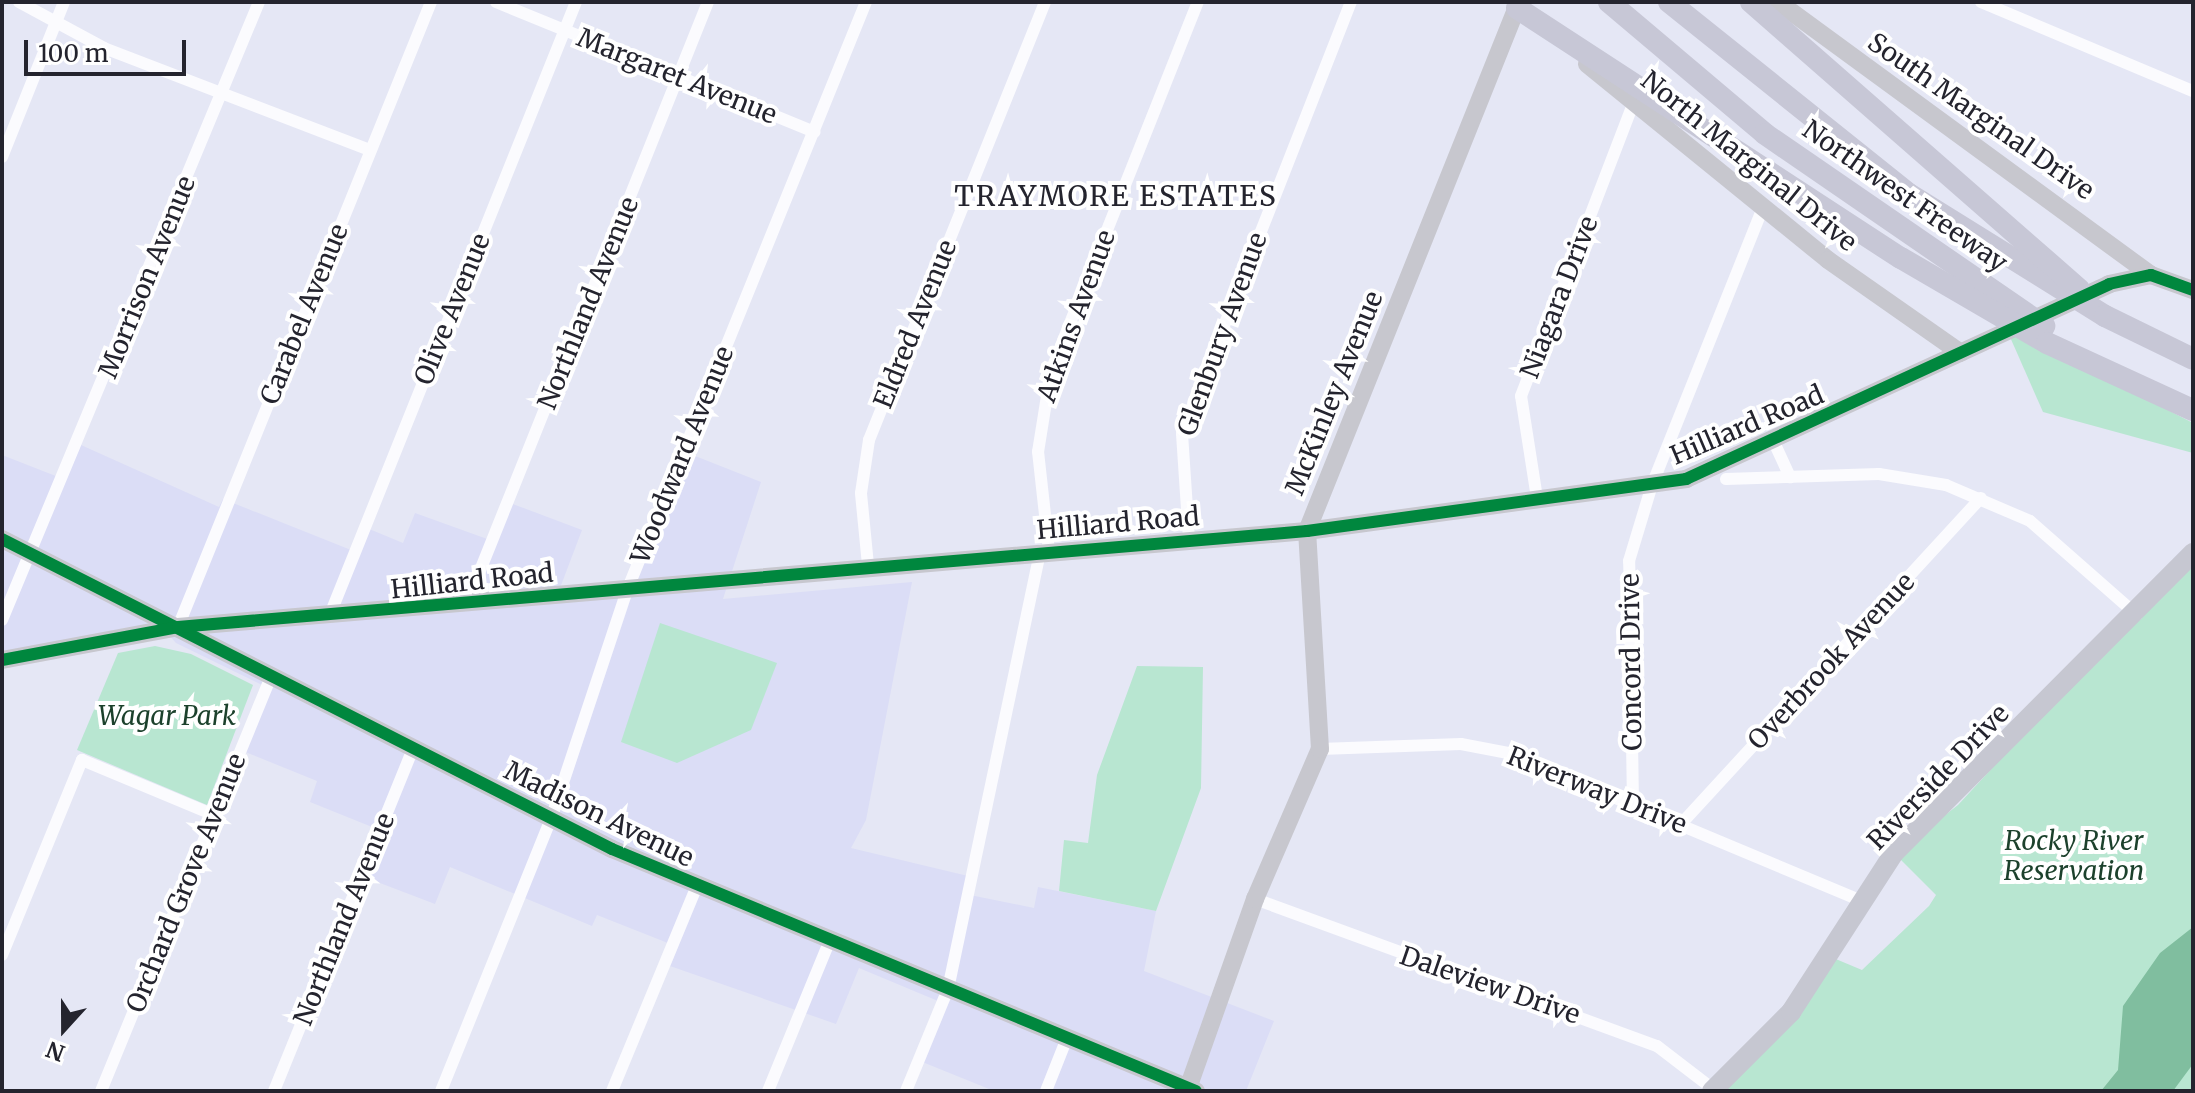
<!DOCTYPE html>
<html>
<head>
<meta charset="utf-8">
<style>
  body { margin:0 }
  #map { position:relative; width:2195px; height:1093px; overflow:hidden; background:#e5e7f5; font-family:Merriweather,serif }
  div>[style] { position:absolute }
  .built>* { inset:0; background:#dbddf6 }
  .green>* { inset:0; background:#b8e6d1 }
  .water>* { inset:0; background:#80be9f }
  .street>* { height:12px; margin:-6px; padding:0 6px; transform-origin:6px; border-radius:6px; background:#fbfbfe }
  .secondary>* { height:18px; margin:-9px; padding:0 9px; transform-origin:9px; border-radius:9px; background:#c7c7ce }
  .primary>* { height:20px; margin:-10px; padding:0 10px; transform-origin:10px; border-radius:10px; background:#c6c7d1 }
  .highway>* { height:22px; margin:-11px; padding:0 11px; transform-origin:11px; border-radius:11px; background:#c7c7d6 }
  .cycleway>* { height:12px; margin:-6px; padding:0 6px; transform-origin:6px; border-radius:6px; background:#00873e }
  span { translate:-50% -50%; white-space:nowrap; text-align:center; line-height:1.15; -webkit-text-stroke:8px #fff; paint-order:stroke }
  .street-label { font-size:26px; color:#24242e }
  .park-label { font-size:26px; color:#1c412c; font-style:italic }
  .neighbourhood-label { font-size:28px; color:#24242e; letter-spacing:2px }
  .frame { position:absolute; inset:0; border:4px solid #24242e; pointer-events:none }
  .north { position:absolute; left:24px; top:989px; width:80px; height:80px; -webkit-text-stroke:6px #fff; paint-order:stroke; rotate:201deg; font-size:22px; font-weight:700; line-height:32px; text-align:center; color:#24242e }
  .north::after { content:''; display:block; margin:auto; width:28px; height:36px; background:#24242e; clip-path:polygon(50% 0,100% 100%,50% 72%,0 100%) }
  .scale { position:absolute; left:24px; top:40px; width:162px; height:36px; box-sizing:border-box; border:4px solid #24242e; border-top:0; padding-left:10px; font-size:24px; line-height:28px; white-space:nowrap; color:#24242e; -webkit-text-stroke:6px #fff; paint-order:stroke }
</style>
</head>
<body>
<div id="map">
  <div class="built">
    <div style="clip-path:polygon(81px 445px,219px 507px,223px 499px,351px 550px,362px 526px,403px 543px,415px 513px,490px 540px,505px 501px,582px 530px,560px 588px,625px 582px,680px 450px,761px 482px,723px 599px,912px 582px,866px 820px,851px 848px,968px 876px,965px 894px,1034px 908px,1038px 887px,1156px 911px,1144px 971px,1274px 1021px,1246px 1091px,994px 1091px,915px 1059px,938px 1001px,859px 968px,836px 1024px,670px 966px,678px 947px,597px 915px,592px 926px,450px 867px,435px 904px,359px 875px,377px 829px,310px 802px,317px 781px,238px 749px,264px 686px,176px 643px,162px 627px,2px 656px,2px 455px,66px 480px)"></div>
  </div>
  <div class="green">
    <div style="clip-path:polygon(2018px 333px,2193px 423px,2193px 453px,2043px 412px,2010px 337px)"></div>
    <div style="clip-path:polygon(2193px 551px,2193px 1091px,1716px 1091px,1831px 957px,1862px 970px,1929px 906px,1936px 895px,1895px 854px,1958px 805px)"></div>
    <div style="clip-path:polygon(660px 623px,777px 663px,751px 730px,677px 763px,621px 742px)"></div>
    <div style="clip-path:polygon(155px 646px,191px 654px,253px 685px,207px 805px,77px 750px,118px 653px)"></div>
    <div style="clip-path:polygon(1137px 666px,1203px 667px,1201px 788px,1156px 911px,1059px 891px,1064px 840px,1088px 843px,1097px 775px)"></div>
  </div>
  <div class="water">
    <div style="clip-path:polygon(2193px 927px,2193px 1064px,2173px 1091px,2101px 1091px,2118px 1070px,2123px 1006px,2160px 953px)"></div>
  </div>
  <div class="street">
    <div style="left:19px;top:2px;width:97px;rotate:28.4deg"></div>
    <div style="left:104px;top:48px;width:285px;rotate:21deg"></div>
    <div style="left:496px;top:2px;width:344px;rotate:22.2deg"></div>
    <div style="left:1981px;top:2px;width:230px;rotate:22.8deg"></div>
    <div style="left:2px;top:157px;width:167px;rotate:-68.2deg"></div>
    <div style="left:1773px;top:440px;width:41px;rotate:65.3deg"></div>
    <div style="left:1726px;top:479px;width:153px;rotate:-1.9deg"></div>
    <div style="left:1879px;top:474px;width:68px;rotate:9.3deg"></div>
    <div style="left:1946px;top:485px;width:91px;rotate:23.2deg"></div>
    <div style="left:2030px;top:521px;width:142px;rotate:41.3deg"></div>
    <div style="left:1537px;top:498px;width:103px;rotate:-98.9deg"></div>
    <div style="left:1521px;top:396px;width:315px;rotate:-69deg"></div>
    <div style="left:1189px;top:539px;width:106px;rotate:-93.8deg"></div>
    <div style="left:1182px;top:433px;width:463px;rotate:-68.6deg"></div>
    <div style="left:1049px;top:551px;width:100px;rotate:-96.3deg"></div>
    <div style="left:1038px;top:452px;width:82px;rotate:-80.9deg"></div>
    <div style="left:1051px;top:371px;width:397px;rotate:-68.3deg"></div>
    <div style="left:868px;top:565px;width:72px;rotate:-95.6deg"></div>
    <div style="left:861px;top:493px;width:54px;rotate:-81.4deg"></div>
    <div style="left:869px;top:440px;width:472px;rotate:-68.1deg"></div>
    <div style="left:467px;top:603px;width:648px;rotate:-68.15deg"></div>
    <div style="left:329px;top:617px;width:663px;rotate:-68.12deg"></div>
    <div style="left:2px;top:620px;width:669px;rotate:-67.42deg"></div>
    <div style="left:178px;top:627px;width:674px;rotate:-67.96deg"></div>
    <div style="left:1320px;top:749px;width:141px;rotate:-2deg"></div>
    <div style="left:1461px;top:744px;width:48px;rotate:10.8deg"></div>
    <div style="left:1508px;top:753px;width:381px;rotate:22.7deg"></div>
    <div style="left:1633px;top:804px;width:243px;rotate:-90.9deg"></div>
    <div style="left:1629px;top:561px;width:79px;rotate:-73.2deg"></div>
    <div style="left:1652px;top:485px;width:298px;rotate:-68.2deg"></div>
    <div style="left:1681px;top:824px;width:443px;rotate:-47.4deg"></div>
    <div style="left:1255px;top:899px;width:428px;rotate:20.1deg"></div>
    <div style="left:1657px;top:1046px;width:71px;rotate:37.5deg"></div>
    <div style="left:2px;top:955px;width:211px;rotate:-67.7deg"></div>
    <div style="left:82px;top:760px;width:143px;rotate:22.6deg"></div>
    <div style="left:101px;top:1091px;width:451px;rotate:-67.7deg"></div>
    <div style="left:274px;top:1091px;width:372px;rotate:-67.9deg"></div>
    <div style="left:441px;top:1091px;width:293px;rotate:-68deg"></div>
    <div style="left:551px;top:819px;width:243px;rotate:-71.6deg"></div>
    <div style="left:628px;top:588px;width:632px;rotate:-67.9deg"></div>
    <div style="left:612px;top:1091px;width:222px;rotate:-67.5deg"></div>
    <div style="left:768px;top:1091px;width:163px;rotate:-67.7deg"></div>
    <div style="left:906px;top:1091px;width:110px;rotate:-67.6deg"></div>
    <div style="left:948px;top:989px;width:448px;rotate:-78.1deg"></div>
    <div style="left:1046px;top:1091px;width:57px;rotate:-68.4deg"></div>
  </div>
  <div class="secondary">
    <div style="left:1778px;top:2px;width:462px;rotate:36.2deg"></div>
    <div style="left:1587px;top:64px;width:311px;rotate:39.1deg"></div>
    <div style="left:1828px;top:260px;width:162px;rotate:35deg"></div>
    <div style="left:2px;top:539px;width:684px;rotate:26.94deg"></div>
    <div style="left:612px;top:849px;width:632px;rotate:22.51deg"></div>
    <div style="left:2px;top:660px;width:179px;rotate:-10.6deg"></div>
    <div style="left:178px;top:627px;width:1133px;rotate:-4.86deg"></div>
    <div style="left:1307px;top:531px;width:383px;rotate:-7.8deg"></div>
    <div style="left:1686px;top:479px;width:466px;rotate:-24.7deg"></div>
    <div style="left:2109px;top:284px;width:43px;rotate:-12.1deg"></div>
    <div style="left:2151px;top:275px;width:45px;rotate:19.7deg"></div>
    <div style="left:1187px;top:1091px;width:204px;rotate:-70.5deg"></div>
    <div style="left:1255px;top:899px;width:163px;rotate:-66.6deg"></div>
    <div style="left:1320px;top:749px;width:218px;rotate:-93.4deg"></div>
    <div style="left:1307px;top:531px;width:570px;rotate:-68.16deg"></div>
  </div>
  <div class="primary">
    <div style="left:1712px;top:1091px;width:112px;rotate:-45deg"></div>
    <div style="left:1791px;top:1012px;width:189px;rotate:-57.1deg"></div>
    <div style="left:1894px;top:853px;width:424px;rotate:-45.1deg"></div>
  </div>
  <div class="highway">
    <div style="left:1609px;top:2px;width:204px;rotate:40.2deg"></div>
    <div style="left:1765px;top:134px;width:339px;rotate:34.5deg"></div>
    <div style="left:1669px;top:2px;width:307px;rotate:38.7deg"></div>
    <div style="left:1909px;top:194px;width:231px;rotate:31.9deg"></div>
    <div style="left:2105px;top:316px;width:98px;rotate:26deg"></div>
    <div style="left:1751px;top:2px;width:436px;rotate:41.2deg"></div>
    <div style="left:1517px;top:8px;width:458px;rotate:33.1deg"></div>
    <div style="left:1901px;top:258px;width:169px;rotate:30.2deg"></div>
    <div style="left:2047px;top:343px;width:161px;rotate:24.7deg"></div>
  </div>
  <div class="cycleway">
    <div style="left:2px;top:539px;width:684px;rotate:26.94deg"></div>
    <div style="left:612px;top:849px;width:632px;rotate:22.51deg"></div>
    <div style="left:2px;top:660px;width:179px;rotate:-10.6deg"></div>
    <div style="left:178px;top:627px;width:1133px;rotate:-4.86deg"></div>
    <div style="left:1307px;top:531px;width:383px;rotate:-7.8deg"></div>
    <div style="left:1686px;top:479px;width:466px;rotate:-24.7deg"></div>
    <div style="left:2109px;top:284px;width:43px;rotate:-12.1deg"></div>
    <div style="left:2151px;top:275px;width:45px;rotate:19.7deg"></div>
  </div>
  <div class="street-label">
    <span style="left:677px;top:76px;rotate:22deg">Margaret Avenue</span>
    <span style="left:1981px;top:116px;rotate:35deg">South Marginal Drive</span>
    <span style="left:1749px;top:161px;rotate:39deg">North Marginal Drive</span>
    <span style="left:1905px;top:196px;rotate:35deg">Northwest Freeway</span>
    <span style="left:147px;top:277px;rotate:-68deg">Morrison Avenue</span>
    <span style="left:1559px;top:297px;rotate:-69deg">Niagara Drive</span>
    <span style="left:588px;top:303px;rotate:-68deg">Northland Avenue</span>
    <span style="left:452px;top:309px;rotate:-68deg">Olive Avenue</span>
    <span style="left:304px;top:314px;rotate:-68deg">Carabel Avenue</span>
    <span style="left:1076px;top:316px;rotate:-70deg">Atkins Avenue</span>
    <span style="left:915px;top:324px;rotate:-68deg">Eldred Avenue</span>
    <span style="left:1222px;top:334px;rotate:-70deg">Glenbury Avenue</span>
    <span style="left:1334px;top:393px;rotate:-68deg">McKinley Avenue</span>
    <span style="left:1747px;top:425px;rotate:-23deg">Hilliard Road</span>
    <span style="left:682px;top:455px;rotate:-68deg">Woodward Avenue</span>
    <span style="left:1118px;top:523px;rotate:-5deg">Hilliard Road</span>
    <span style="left:472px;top:581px;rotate:-6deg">Hilliard Road</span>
    <span style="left:1831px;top:661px;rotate:-47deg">Overbrook Avenue</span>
    <span style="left:1631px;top:662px;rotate:-91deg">Concord Drive</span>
    <span style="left:1938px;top:777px;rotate:-46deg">Riverside Drive</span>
    <span style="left:1597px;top:790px;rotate:22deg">Riverway Drive</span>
    <span style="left:599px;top:814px;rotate:26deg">Madison Avenue</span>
    <span style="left:186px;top:883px;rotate:-68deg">Orchard Grove Avenue</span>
    <span style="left:344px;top:919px;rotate:-68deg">Northland Avenue</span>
    <span style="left:1490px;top:985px;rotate:19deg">Daleview Drive</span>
  </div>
  <div class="park-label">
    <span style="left:167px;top:716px">Wagar Park</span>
    <span style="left:2074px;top:856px">Rocky River<br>Reservation</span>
  </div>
  <div class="neighbourhood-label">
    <span style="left:1116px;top:196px">TRAYMORE ESTATES</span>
  </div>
  <div class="frame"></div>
  <div class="north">N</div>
  <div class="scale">100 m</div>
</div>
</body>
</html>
